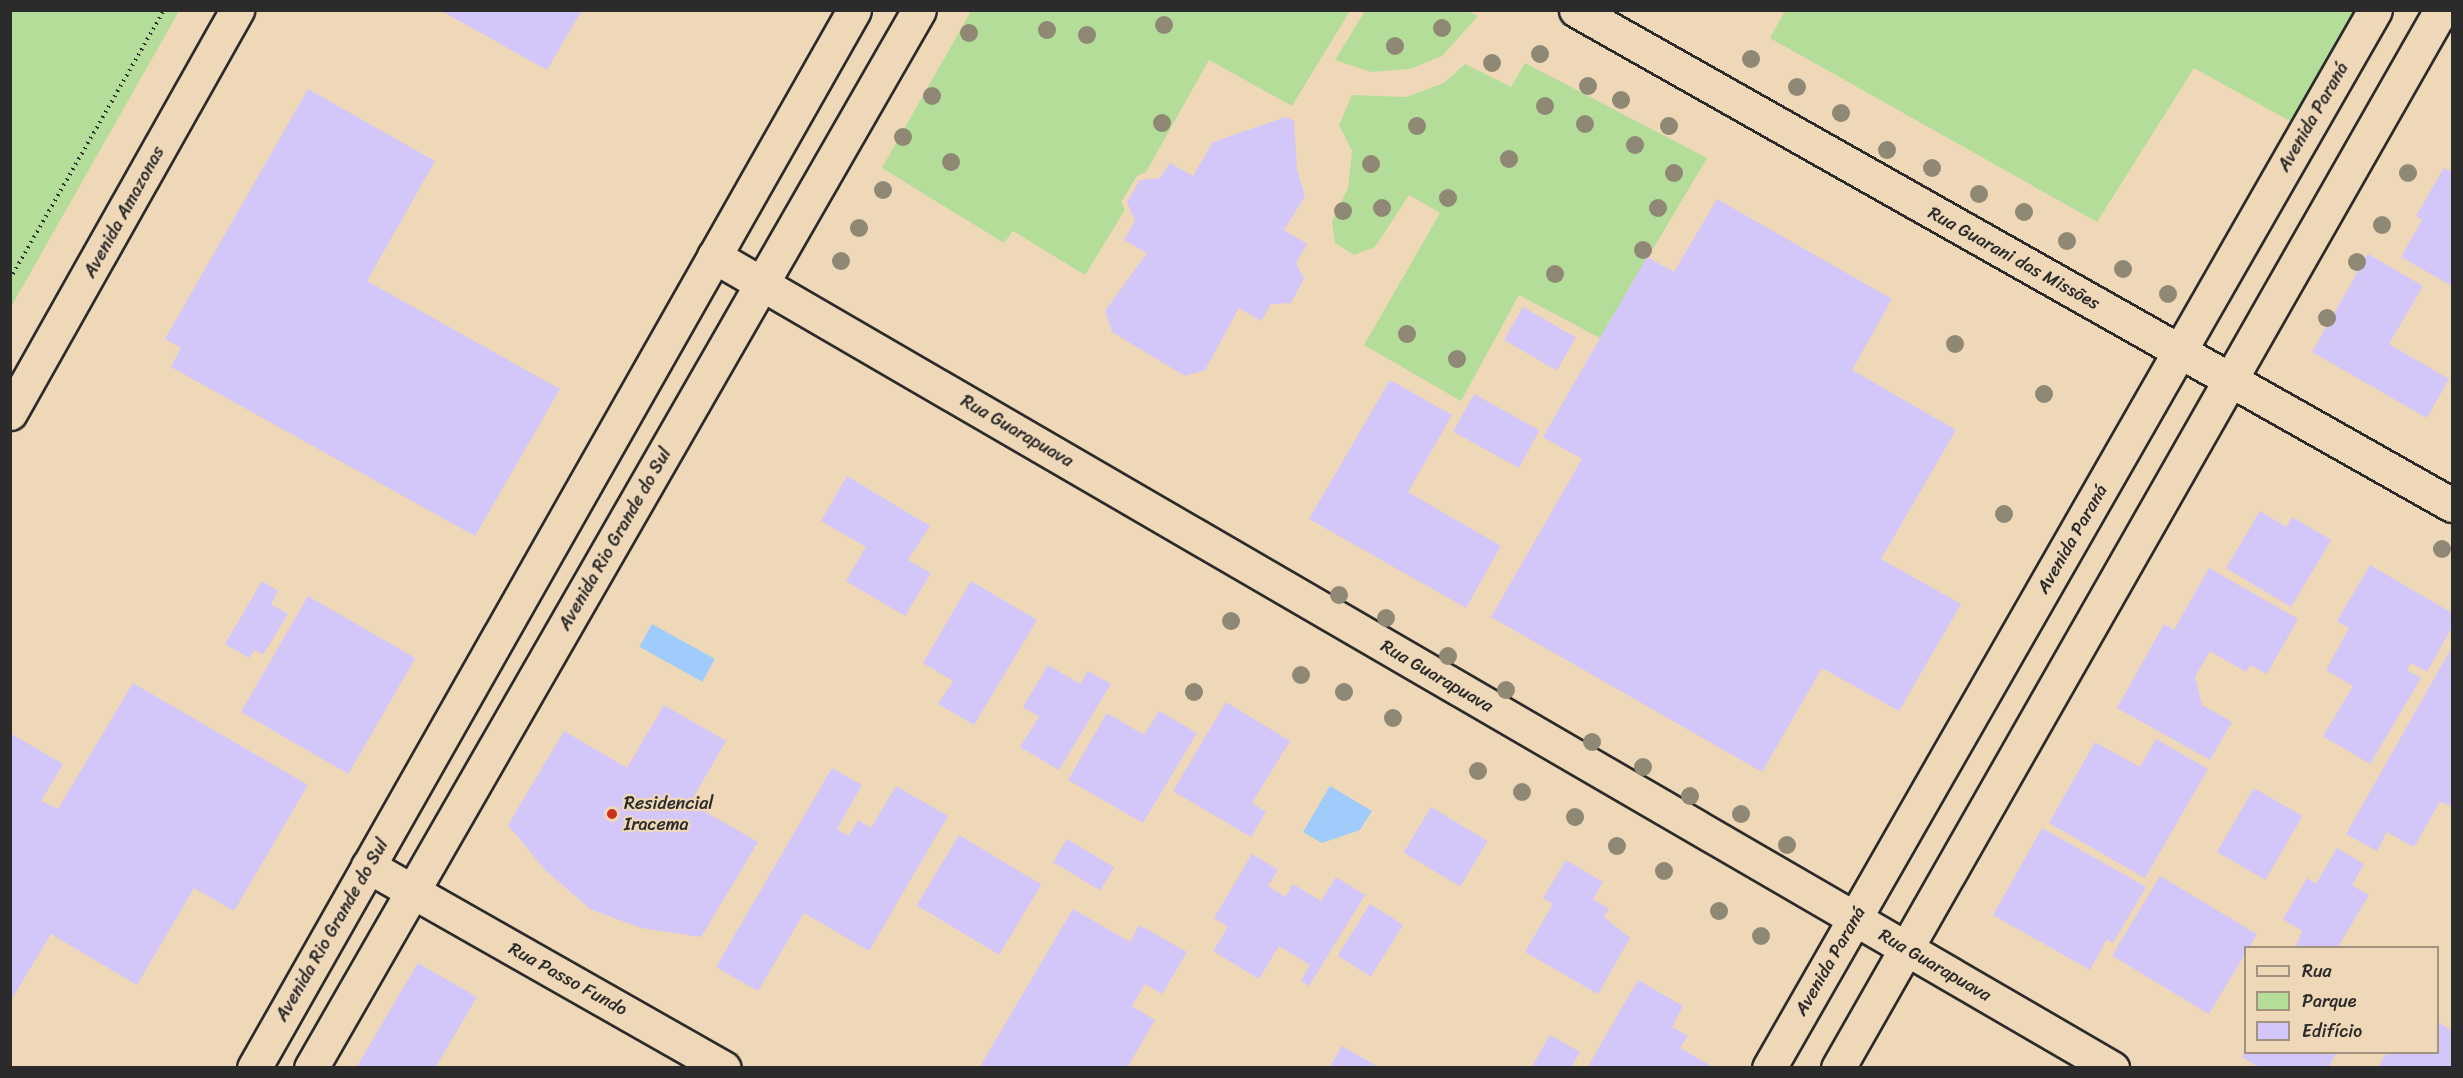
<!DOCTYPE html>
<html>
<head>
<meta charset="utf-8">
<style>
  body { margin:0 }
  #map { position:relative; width:2463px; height:1078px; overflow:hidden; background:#efd8b8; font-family:Sriracha,sans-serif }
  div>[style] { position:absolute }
  .green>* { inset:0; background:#b5dd9a }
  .water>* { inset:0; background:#9fccfa; transform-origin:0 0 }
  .building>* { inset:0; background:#d3c6f8; transform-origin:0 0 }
  .path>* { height:4px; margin-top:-2px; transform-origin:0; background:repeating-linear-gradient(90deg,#2b2b2b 0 1.5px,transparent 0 6px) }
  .roads { filter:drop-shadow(2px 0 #2b2b2b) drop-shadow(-2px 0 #2b2b2b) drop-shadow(0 2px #2b2b2b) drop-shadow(0 -2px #2b2b2b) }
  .street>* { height:33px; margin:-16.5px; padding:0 16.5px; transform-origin:16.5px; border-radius:16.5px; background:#efd8b8 }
  .secondary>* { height:33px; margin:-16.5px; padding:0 16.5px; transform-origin:16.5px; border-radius:16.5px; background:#efd8b8 }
  .trees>* { width:18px; height:18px; margin:-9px; border-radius:50%; background:#8f8874 }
  .dots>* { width:16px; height:16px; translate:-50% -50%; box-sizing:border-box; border:3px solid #efd8b8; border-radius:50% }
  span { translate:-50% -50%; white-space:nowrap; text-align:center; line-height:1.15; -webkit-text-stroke:4.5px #efd8b8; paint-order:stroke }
  .street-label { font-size:18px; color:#2b2b2b }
  .poi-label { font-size:18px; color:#2b2b2b }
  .left { translate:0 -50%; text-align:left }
  .frame { position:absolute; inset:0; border:12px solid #2b2b2b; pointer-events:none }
  .legend { position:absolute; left:2244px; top:946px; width:195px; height:108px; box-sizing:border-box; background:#efd8b8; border:2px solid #a19380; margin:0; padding:8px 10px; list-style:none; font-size:18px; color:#2b2b2b }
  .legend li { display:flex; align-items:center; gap:12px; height:30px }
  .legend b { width:30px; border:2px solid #a19380 }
</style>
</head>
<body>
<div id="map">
  <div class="green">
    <div style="clip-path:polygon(11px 10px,179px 11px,11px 307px,10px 11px)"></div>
    <div style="clip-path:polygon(971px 11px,971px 10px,1350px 11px,1292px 106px,1209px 60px,1146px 172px,1137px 176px,1121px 202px,1125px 210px,1085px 275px,1013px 231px,1004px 243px,882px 168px)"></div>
    <div style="clip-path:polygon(1365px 11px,1467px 11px,1478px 16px,1442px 56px,1410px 69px,1371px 72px,1335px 60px)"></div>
    <div style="clip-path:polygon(1785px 11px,2355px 10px,2355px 11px,2290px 121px,2194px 68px,2097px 222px,1770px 38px)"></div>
    <div style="clip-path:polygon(1525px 63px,1707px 158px,1600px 338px,1519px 295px,1461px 401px,1364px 345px,1440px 213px,1409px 195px,1375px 247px,1354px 255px,1335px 243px,1332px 221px,1348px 188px,1352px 151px,1339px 125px,1352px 95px,1406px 97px,1444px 83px,1465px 64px,1511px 87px)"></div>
  </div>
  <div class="water">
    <div style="left:652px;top:624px;width:72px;height:26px;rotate:29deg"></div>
    <div style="clip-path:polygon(1330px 786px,1372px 811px,1360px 830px,1322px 843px,1303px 832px)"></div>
  </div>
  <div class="building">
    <div style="clip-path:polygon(440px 10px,582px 10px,547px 70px)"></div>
    <div style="clip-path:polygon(308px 89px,435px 161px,367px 281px,560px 389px,475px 536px,171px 367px,181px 348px,165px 339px)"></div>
    <div style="clip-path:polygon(1286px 117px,1294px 121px,1297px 169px,1305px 196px,1284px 230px,1307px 244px,1296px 263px,1304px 279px,1291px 303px,1271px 304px,1261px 321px,1239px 308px,1205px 370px,1185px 376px,1112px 332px,1105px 311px,1147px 253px,1124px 240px,1135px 221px,1127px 202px,1140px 180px,1160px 178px,1170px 163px,1193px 176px,1213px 142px)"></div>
    <div style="clip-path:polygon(2444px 168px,2452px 172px,2452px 286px,2401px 257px,2422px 220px,2416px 216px)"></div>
    <div style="clip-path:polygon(1717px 199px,1892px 299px,1852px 370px,1956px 430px,1881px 559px,1961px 604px,1899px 711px,1822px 668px,1762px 772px,1491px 617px,1582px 459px,1543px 437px,1647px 257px,1674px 272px)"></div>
    <div style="clip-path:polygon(2368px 254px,2423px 286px,2389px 344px,2449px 379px,2427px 418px,2312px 352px)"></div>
    <div style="left:1523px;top:307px;width:61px;height:38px;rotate:30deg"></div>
    <div style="clip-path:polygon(1390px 380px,1452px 415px,1408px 492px,1501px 546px,1466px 608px,1309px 519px)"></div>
    <div style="left:1474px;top:394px;width:75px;height:43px;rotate:29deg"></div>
    <div style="clip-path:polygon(847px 476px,930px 526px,908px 560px,931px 573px,905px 616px,846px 581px,866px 547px,821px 521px)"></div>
    <div style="clip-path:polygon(2260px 511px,2286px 527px,2292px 517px,2331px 540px,2291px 607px,2226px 568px)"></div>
    <div style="clip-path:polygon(2370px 565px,2452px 613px,2452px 627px,2427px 672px,2411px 663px,2407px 670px,2421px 678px,2370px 764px,2323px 736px,2353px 686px,2326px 670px,2349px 628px,2337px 621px)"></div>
    <div style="clip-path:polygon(2209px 568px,2298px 619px,2267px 674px,2250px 665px,2246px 672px,2210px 651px,2195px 677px,2202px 705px,2232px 722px,2210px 760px,2117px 708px,2164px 624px,2174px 630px)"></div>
    <div style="clip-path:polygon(262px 581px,278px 591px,271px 604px,288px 614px,263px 655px,255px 650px,249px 658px,225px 644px)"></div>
    <div style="clip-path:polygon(971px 581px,1037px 620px,974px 725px,938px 704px,953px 681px,923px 663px)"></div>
    <div style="left:308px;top:596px;width:124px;height:134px;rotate:30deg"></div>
    <div style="clip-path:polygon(2452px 647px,2452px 806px,2440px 802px,2414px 847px,2387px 832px,2377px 851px,2346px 834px)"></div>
    <div style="clip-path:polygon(1048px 665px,1080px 684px,1088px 671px,1111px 684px,1059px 770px,1020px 747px,1039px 717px,1023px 707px)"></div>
    <div style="clip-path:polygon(133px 683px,308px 785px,234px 911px,194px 888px,137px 985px,51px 934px,10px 1002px,10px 733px,63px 764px,41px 801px,58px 809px)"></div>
    <div style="clip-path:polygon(1226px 702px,1290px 741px,1252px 803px,1266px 812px,1251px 837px,1173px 791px)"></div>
    <div style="clip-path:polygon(664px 705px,726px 741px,690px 803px,758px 842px,701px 937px,641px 928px,590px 909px,545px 870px,508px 825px,564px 731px,627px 768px)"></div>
    <div style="clip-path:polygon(1159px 711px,1197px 733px,1143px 823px,1068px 780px,1107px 713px,1144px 735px)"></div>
    <div style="clip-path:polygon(2156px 739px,2208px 769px,2145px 878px,2049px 823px,2095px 742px,2140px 767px)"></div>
    <div style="clip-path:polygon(832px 768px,862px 785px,837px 829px,849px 836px,858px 820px,871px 828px,896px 786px,948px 816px,869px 951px,804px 913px,758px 991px,716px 967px)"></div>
    <div style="left:2254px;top:788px;width:56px;height:74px;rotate:30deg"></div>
    <div style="left:1431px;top:807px;width:66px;height:53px;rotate:31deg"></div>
    <div style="clip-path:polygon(2042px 828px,2146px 887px,2113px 943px,2107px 939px,2090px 970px,1993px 915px)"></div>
    <div style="left:959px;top:835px;width:96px;height:82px;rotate:31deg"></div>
    <div style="left:1067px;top:839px;width:55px;height:27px;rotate:31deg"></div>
    <div style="clip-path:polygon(2337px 848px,2364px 864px,2352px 885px,2369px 895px,2339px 945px,2343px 948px,2295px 948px,2302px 931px,2283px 919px,2307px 878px,2316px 884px)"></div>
    <div style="clip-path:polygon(1252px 854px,1278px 870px,1268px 886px,1285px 897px,1293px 884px,1321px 901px,1336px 877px,1365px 895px,1309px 986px,1301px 981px,1310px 965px,1279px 946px,1259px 979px,1213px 951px,1228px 927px,1214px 918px)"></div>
    <div style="clip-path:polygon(1566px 860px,1603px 882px,1593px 899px,1609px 909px,1604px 917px,1630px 938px,1598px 994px,1525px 952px,1553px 904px,1543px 898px)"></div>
    <div style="left:2160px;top:876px;width:113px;height:93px;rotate:31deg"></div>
    <div style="left:1370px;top:904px;width:39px;height:61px;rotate:32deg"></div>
    <div style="clip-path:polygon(1073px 909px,1130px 942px,1139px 925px,1187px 952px,1162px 994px,1145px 984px,1132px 1006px,1155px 1020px,1127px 1068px,979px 1068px)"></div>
    <div style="clip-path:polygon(418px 963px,477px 997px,435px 1068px,356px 1068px)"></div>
    <div style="clip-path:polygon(1638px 980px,1683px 1006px,1672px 1027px,1688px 1036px,1680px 1048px,1715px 1068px,1587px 1068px)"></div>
    <div style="clip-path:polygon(2438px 1022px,2452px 1031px,2452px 1068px,2378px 1068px,2387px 1052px,2438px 1052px)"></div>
    <div style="clip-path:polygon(1550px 1035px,1580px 1052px,1571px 1068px,1531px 1068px)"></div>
    <div style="clip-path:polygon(1342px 1046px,1380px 1068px,1329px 1068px)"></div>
    <div style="clip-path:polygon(2245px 1052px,2337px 1052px,2328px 1068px,2260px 1068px,2242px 1057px)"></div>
  </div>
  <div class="path">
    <div style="left:10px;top:279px;width:310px;rotate:-60.2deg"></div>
  </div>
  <div class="roads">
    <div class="street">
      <div style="left:1576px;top:10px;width:1006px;rotate:29.47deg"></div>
      <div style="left:714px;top:256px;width:1617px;rotate:30.15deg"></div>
      <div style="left:368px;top:866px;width:409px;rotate:29.6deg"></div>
    </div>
    <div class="secondary">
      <div style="left:10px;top:413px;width:463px;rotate:-60.6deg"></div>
      <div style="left:254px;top:1068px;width:1216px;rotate:-60.44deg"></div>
      <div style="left:311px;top:1068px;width:1220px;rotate:-60.12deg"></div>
      <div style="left:1769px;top:1068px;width:1219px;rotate:-60.2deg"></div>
      <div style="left:1838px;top:1068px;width:1218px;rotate:-60.32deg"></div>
    </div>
  </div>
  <div class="trees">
    <div style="left:1164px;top:25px"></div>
    <div style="left:1442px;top:28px"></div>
    <div style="left:1047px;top:30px"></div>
    <div style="left:969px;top:33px"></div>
    <div style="left:1087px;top:35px"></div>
    <div style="left:1395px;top:46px"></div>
    <div style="left:1540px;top:54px"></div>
    <div style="left:1751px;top:59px"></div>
    <div style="left:1492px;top:63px"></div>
    <div style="left:1588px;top:86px"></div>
    <div style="left:1797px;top:87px"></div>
    <div style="left:932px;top:96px"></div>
    <div style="left:1621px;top:100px"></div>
    <div style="left:1545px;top:106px"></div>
    <div style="left:1841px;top:113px"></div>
    <div style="left:1162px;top:123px"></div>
    <div style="left:1585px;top:124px"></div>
    <div style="left:1417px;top:126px"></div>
    <div style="left:1669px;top:126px"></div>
    <div style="left:903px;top:137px"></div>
    <div style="left:1635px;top:145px"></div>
    <div style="left:1887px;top:150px"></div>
    <div style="left:1509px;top:159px"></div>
    <div style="left:951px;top:162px"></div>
    <div style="left:1371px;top:164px"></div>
    <div style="left:1932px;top:168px"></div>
    <div style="left:1674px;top:173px"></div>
    <div style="left:2408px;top:173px"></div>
    <div style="left:883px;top:190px"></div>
    <div style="left:1979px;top:194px"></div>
    <div style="left:1448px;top:198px"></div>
    <div style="left:1382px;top:208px"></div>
    <div style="left:1658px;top:208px"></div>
    <div style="left:1343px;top:211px"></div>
    <div style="left:2024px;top:212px"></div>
    <div style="left:2382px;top:225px"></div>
    <div style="left:859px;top:228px"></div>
    <div style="left:2067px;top:241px"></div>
    <div style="left:1643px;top:250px"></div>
    <div style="left:841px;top:261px"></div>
    <div style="left:2357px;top:262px"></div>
    <div style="left:2123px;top:269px"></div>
    <div style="left:1555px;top:274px"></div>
    <div style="left:2168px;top:294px"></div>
    <div style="left:2327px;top:318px"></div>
    <div style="left:1407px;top:334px"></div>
    <div style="left:1955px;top:344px"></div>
    <div style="left:1457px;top:359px"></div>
    <div style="left:2044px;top:394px"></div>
    <div style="left:2004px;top:514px"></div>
    <div style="left:2442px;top:549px"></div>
    <div style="left:1339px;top:595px"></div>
    <div style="left:1386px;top:618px"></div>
    <div style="left:1231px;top:621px"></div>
    <div style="left:1448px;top:656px"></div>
    <div style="left:1301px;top:675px"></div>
    <div style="left:1506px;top:690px"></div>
    <div style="left:1194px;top:692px"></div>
    <div style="left:1344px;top:692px"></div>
    <div style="left:1393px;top:718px"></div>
    <div style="left:1592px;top:742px"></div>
    <div style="left:1643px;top:767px"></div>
    <div style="left:1478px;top:771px"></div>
    <div style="left:1522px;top:792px"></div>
    <div style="left:1690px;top:796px"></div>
    <div style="left:1741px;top:814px"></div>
    <div style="left:1575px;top:817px"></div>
    <div style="left:1787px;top:845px"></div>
    <div style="left:1617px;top:846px"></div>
    <div style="left:1664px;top:871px"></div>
    <div style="left:1719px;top:911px"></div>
    <div style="left:1761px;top:936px"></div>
  </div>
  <div class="dots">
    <div style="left:612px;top:814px;background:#c8321e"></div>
  </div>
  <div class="street-label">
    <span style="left:2313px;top:117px;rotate:-60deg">Avenida Paraná</span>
    <span style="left:124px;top:212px;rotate:-61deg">Avenida Amazonas</span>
    <span style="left:2014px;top:258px;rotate:29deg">Rua Guarani das Missões</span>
    <span style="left:1017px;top:431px;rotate:30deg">Rua Guarapuava</span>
    <span style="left:615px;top:539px;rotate:-60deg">Avenida Rio Grande do Sul</span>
    <span style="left:2072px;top:539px;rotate:-60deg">Avenida Paraná</span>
    <span style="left:1437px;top:676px;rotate:30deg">Rua Guarapuava</span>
    <span style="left:332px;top:930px;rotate:-60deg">Avenida Rio Grande do Sul</span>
    <span style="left:1830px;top:961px;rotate:-60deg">Avenida Paraná</span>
    <span style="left:1935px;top:965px;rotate:30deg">Rua Guarapuava</span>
    <span style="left:568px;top:979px;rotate:29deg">Rua Passo Fundo</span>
  </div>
  <div class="poi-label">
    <span class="left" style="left:624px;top:814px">Residencial<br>Iracema</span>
  </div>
  <div class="frame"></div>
  <ul class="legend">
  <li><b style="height:8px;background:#efd8b8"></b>Rua</li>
  <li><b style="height:16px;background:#b5dd9a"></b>Parque</li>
  <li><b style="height:16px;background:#d3c6f8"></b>Edifício</li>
  </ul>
</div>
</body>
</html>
